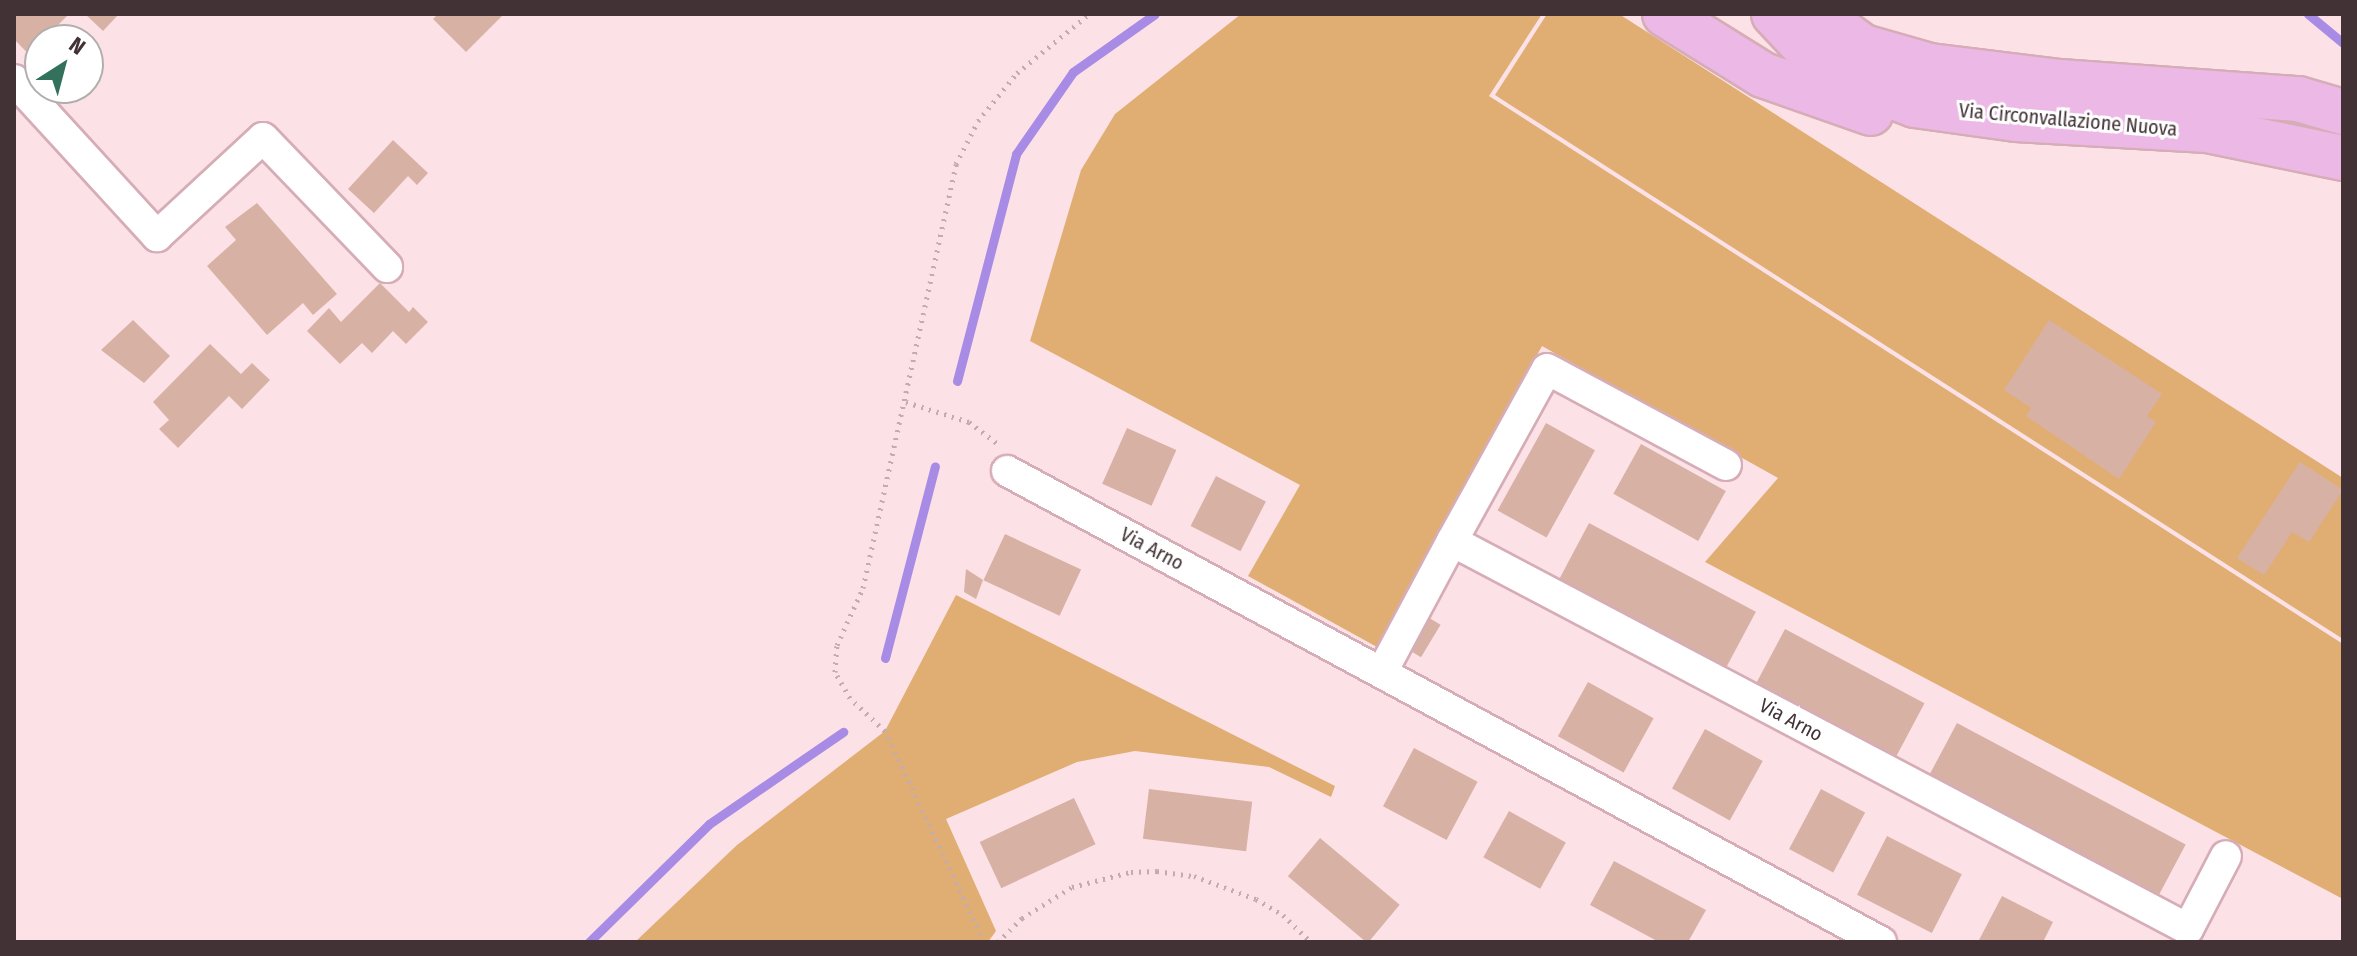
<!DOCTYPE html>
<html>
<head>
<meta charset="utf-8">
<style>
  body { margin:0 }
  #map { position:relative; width:2357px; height:956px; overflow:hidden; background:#fce2e7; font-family:"Fira Sans Condensed",sans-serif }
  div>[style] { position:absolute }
  .green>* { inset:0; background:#e0ae73 }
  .stream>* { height:9px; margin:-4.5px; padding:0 4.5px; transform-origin:4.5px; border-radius:4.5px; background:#a88be4 }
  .building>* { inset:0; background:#d8b1a5; transform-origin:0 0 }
  .path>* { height:5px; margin-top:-2.5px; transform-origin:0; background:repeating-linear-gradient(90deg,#c3acb0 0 2px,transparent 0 8px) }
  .roads { filter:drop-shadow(2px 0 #d6adb6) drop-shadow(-2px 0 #d6adb6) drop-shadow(0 2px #d6adb6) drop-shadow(0 -2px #d6adb6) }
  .street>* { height:30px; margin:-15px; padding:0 15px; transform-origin:15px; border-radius:15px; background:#fff }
  .primary>* { height:44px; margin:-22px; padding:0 22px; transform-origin:22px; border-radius:22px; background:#ecb8e6 }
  span { translate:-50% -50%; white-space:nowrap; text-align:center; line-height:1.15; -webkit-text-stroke:6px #fff; paint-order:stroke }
  .street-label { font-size:20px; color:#423235 }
  .frame { position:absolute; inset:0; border:16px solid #423235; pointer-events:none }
  .north { position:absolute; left:24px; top:24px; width:80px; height:80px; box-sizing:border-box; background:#fff; border:2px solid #b3adae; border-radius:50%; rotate:36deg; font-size:22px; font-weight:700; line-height:32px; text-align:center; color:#423235 }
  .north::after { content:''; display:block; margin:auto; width:28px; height:36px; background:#34715c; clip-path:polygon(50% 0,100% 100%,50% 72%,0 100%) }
</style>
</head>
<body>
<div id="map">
  <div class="green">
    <div style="clip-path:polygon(1241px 14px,1542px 14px,1489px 96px,2343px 644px,2343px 899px,1705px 562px,1778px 478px,1542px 346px,1377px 647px,1248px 576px,1300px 485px,1030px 341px,1081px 170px,1115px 114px)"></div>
    <div style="clip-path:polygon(1547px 14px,1619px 14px,2343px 478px,2343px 639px,1495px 95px)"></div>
    <div style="clip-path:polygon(956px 595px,1335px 786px,1331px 797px,1269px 767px,1135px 751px,1077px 762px,946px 819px,996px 931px,988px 942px,635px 942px,737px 845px,885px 731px)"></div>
  </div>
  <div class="stream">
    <div style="left:2308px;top:14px;width:45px;rotate:39.6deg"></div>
    <div style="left:957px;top:381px;width:235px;rotate:-75.4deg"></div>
    <div style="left:1016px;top:154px;width:100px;rotate:-55.2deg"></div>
    <div style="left:1073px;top:72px;width:100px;rotate:-35.3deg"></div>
    <div style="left:885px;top:658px;width:198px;rotate:-75.4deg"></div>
    <div style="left:589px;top:942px;width:168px;rotate:-44.5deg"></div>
    <div style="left:709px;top:824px;width:163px;rotate:-34.5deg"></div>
  </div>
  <div class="building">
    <div style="clip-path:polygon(14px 14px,69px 14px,55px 28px,67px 40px,40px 40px,38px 64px,14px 39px)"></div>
    <div style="clip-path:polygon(85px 14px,119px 14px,103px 31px)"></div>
    <div style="clip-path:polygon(438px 14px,504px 14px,466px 52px,433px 19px)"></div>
    <div style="clip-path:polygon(393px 140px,428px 173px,417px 185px,408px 176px,374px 213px,348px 189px)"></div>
    <div style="clip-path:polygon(257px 203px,337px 294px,313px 315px,303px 303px,267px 335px,207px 266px,236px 240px,225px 227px)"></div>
    <div style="clip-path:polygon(380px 283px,409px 312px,413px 307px,428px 322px,406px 344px,393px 331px,372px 353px,362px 343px,340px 364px,307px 331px,329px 308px,341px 322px)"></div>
    <div style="clip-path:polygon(133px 320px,170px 356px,144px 383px,101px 350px)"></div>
    <div style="clip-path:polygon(2049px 320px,2162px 394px,2147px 416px,2156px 422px,2119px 479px,2026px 416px,2031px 408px,2004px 390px)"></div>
    <div style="clip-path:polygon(210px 344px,241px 374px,252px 363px,270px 380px,242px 409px,229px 396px,178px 448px,159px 429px,169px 420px,153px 402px)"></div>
    <div style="left:1546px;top:423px;width:56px;height:100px;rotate:29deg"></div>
    <div style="left:1127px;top:428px;width:54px;height:61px;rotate:24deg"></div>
    <div style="left:1641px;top:444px;width:97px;height:57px;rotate:29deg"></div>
    <div style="clip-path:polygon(2300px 462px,2343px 490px,2309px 542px,2292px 532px,2264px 575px,2237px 558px)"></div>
    <div style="left:1216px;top:476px;width:56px;height:56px;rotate:27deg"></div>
    <div style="left:1589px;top:523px;width:189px;height:63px;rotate:28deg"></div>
    <div style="left:1005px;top:534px;width:84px;height:51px;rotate:25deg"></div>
    <div style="clip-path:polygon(966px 569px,983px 580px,976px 599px,964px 592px)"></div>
    <div style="left:1426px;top:616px;width:17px;height:38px;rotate:31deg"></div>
    <div style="left:1785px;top:629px;width:158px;height:62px;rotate:28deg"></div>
    <div style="left:1588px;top:682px;width:75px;height:62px;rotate:29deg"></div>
    <div style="left:1957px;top:723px;width:259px;height:61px;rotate:28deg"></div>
    <div style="left:1705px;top:729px;width:66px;height:68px;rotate:29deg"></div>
    <div style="left:1414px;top:748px;width:72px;height:66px;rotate:28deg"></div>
    <div style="left:1149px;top:789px;width:104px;height:50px;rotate:7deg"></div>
    <div style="left:1821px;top:789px;width:50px;height:68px;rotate:28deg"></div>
    <div style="left:1074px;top:798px;width:51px;height:104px;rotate:65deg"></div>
    <div style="left:1509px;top:811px;width:65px;height:53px;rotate:29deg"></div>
    <div style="left:1887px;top:836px;width:84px;height:66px;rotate:27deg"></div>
    <div style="left:1320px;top:838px;width:104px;height:50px;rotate:40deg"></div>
    <div style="clip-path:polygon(1614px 861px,1706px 910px,1688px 942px,1659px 942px,1590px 905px)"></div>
    <div style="clip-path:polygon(2002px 896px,2053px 922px,2043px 942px,1978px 942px)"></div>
  </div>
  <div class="path">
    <div style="left:906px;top:402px;width:66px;rotate:17.6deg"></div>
    <div style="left:969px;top:422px;width:36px;rotate:37deg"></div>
    <div style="left:984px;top:942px;width:233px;rotate:-115.1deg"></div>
    <div style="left:885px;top:731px;width:48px;rotate:-136.7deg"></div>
    <div style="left:850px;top:698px;width:30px;rotate:-120deg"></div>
    <div style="left:835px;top:672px;width:27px;rotate:-86deg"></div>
    <div style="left:837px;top:645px;width:63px;rotate:-65.5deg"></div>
    <div style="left:863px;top:588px;width:434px;rotate:-77.6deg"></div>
    <div style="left:956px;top:164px;width:48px;rotate:-62.9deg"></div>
    <div style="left:978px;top:121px;width:62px;rotate:-50.9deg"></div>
    <div style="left:1017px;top:73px;width:93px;rotate:-39.3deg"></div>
    <div style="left:998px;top:942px;width:34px;rotate:-45deg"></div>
    <div style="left:1022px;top:918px;width:59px;rotate:-31.8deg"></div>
    <div style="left:1072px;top:887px;width:61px;rotate:-14.3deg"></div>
    <div style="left:1131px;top:872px;width:26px;rotate:-2deg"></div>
    <div style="left:1157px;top:871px;width:37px;rotate:8deg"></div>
    <div style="left:1194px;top:876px;width:66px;rotate:20.4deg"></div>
    <div style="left:1256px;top:899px;width:31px;rotate:31deg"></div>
    <div style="left:1283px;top:915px;width:39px;rotate:44deg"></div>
  </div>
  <div class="roads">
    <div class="street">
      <div style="left:14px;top:80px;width:212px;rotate:47.5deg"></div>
      <div style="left:157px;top:236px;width:144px;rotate:-42.8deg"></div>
      <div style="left:263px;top:138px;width:179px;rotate:46.1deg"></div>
      <div style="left:1007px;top:471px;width:993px;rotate:28.32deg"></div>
      <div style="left:1452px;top:541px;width:196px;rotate:-61.1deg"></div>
      <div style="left:1547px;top:369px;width:203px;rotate:28.2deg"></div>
      <div style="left:1382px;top:672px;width:149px;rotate:-61.9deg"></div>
      <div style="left:1452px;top:541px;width:832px;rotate:27.8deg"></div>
      <div style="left:2188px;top:929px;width:82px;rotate:-62.5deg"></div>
    </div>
    <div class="primary">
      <div style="left:1665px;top:14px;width:115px;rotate:31.9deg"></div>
      <div style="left:1763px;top:75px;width:114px;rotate:19.4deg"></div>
      <div style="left:1774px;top:14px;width:64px;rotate:46.9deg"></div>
      <div style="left:1818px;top:61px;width:29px;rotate:34deg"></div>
      <div style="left:1842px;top:77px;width:78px;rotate:21deg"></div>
      <div style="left:1915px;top:105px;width:102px;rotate:7.9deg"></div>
      <div style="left:2016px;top:119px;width:191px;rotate:3.3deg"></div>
      <div style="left:2207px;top:130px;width:139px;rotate:11.6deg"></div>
      <div style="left:1818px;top:14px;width:56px;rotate:36.3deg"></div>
      <div style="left:1863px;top:47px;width:70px;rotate:15.8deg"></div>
      <div style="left:1930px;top:66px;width:131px;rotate:7deg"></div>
      <div style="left:2060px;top:82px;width:239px;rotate:4.1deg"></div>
      <div style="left:2298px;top:99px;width:47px;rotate:16.1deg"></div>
    </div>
  </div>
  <div class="street-label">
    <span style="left:2068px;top:120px;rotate:5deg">Via Circonvallazione Nuova</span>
    <span style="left:1152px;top:549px;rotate:28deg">Via Arno</span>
    <span style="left:1791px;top:720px;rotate:28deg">Via Arno</span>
  </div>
  <div class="frame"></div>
  <div class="north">N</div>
</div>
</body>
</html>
